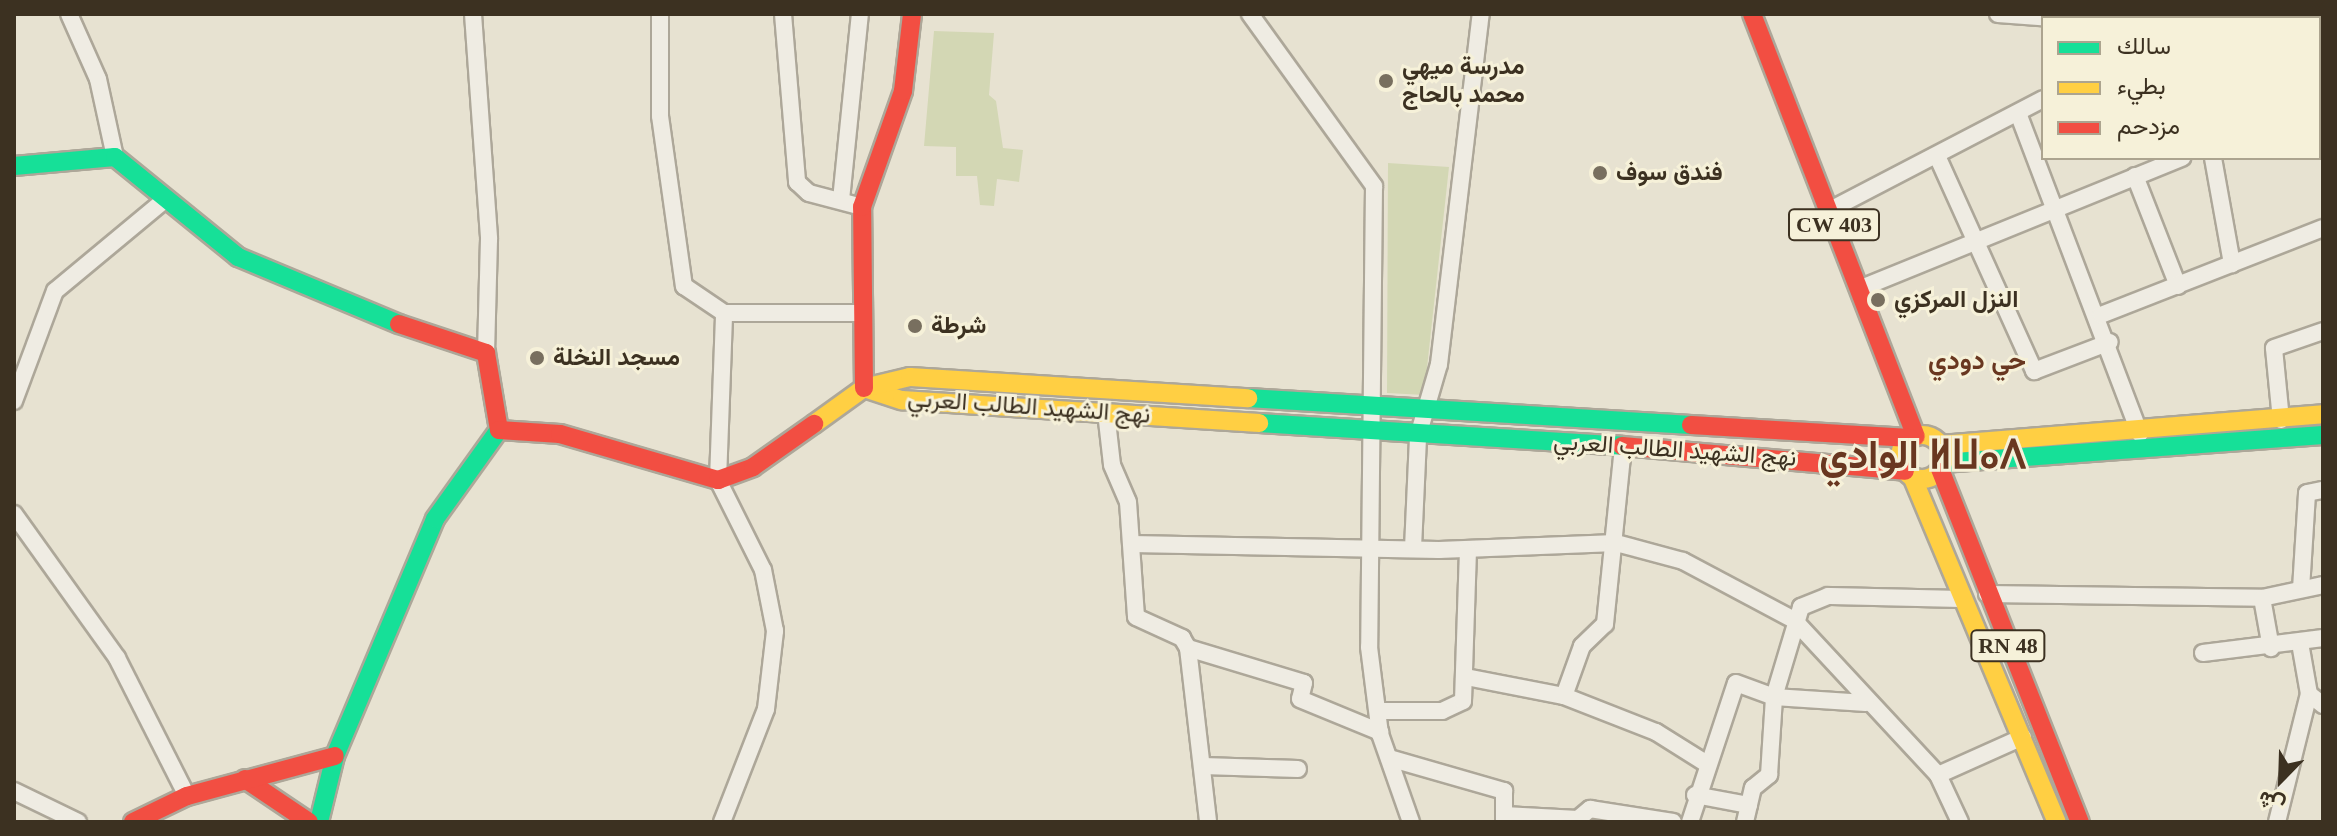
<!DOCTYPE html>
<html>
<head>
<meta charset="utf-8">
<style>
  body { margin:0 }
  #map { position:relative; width:2337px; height:836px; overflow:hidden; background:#e7e2d1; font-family:"Times New Roman",Vazirmatn,"Noto Sans Tifinagh",serif }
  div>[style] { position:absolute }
  .green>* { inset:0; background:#d3d7b4 }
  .roads { filter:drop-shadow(2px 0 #ada799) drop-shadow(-2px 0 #ada799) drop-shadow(0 2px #ada799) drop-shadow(0 -2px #ada799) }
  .street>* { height:16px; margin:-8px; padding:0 8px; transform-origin:8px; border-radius:8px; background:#efece3 }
  .fast>* { height:18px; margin:-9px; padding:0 9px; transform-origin:9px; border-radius:9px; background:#16e098 }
  .slow>* { height:18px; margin:-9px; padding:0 9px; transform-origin:9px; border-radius:9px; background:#ffcf43 }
  .slow>.ring { margin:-9px; padding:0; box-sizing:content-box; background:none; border:18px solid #ffcf43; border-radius:50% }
  .jam>* { height:18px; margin:-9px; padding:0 9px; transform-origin:9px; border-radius:9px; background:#f24e42 }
  .dots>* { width:22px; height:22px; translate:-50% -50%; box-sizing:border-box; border:4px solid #f6f1d9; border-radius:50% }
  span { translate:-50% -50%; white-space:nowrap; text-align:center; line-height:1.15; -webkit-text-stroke:6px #f6f1d9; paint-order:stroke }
  .shield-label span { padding:2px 6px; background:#f6f1d9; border:2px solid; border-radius:6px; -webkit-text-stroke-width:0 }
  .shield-label { font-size:22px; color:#3c3121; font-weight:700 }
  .poi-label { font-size:24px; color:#3c3121; font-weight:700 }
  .left { translate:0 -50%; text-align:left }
  .street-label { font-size:24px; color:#3c3121 }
  .neighbourhood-label { font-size:26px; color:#693720; font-weight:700 }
  .town-label { font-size:40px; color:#693720; font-weight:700 }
  .frame { position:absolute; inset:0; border:16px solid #3c3121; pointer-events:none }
  .legend { position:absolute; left:2041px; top:16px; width:280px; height:144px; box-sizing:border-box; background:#f6f1d9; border:2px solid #aca48f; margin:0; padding:10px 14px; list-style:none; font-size:24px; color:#3c3121 }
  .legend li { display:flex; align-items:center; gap:16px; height:40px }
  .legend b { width:40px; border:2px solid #aca48f }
  .north { position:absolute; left:2241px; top:740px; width:80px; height:80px; -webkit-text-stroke:6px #f6f1d9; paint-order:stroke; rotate:203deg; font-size:22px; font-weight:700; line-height:32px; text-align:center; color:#3c3121 }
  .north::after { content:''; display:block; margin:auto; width:28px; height:36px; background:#3c3121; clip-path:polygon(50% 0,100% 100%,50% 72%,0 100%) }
</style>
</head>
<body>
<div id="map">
  <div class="green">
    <div style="clip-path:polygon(934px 31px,994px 33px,989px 95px,996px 101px,1003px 148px,1023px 150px,1019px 182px,997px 179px,994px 206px,980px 205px,977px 176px,956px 176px,956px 147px,924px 146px)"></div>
    <div style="clip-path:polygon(1388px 163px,1449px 167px,1424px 395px,1387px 393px)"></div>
  </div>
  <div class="roads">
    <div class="street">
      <div style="left:69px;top:14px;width:71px;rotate:66deg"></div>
      <div style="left:98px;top:79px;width:80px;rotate:77.7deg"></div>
      <div style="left:473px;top:14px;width:226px;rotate:85.9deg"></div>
      <div style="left:489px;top:239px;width:114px;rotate:91.5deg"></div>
      <div style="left:660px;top:14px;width:102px;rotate:90deg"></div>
      <div style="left:660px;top:116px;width:172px;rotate:82deg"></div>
      <div style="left:684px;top:286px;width:48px;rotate:34deg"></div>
      <div style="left:724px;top:313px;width:135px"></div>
      <div style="left:783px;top:14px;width:169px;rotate:85.2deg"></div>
      <div style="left:797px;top:182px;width:16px;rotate:43deg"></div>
      <div style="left:809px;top:193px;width:55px;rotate:14.8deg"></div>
      <div style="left:1250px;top:14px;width:212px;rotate:54.2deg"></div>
      <div style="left:1374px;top:186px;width:461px;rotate:90.6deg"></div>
      <div style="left:1369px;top:647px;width:88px;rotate:82.8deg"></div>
      <div style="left:1380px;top:734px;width:93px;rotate:70.6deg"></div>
      <div style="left:1998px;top:14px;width:54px;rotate:4.2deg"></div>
      <div style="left:2141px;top:18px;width:4px;rotate:-90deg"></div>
      <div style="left:2237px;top:18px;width:4px;rotate:-90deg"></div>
      <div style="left:2319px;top:47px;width:4px"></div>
      <div style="left:2319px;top:102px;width:4px;rotate:-14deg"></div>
      <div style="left:2018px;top:113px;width:343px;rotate:69.2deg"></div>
      <div style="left:1938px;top:158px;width:234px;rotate:65.7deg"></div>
      <div style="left:2034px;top:371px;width:81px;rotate:-20.9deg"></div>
      <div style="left:2213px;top:158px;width:108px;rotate:79.8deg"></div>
      <div style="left:2135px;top:176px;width:118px;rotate:68.6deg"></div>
      <div style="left:841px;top:200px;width:187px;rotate:-84.2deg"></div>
      <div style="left:1828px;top:211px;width:242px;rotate:-27.5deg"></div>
      <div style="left:1859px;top:289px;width:349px;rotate:-22.1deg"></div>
      <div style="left:2101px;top:315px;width:238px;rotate:-21.4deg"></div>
      <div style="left:14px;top:401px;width:117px;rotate:-69.6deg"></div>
      <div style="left:55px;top:291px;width:144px;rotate:-39.7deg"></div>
      <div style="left:1106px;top:412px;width:53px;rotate:83.5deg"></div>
      <div style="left:1112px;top:465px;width:40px;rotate:66.6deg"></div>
      <div style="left:1128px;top:502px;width:115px;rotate:86deg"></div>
      <div style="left:1136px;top:617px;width:51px;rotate:24.5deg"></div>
      <div style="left:1182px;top:638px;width:12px;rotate:59deg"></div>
      <div style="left:1188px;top:648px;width:175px;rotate:83.4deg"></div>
      <div style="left:2281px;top:420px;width:72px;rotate:-95.6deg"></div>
      <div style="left:2274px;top:348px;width:52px;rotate:-19.1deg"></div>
      <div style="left:14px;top:514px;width:177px;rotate:54.4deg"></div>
      <div style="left:117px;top:658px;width:155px;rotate:63.1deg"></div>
      <div style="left:1132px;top:544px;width:307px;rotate:1.1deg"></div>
      <div style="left:1439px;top:550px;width:177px;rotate:-2.3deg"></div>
      <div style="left:1616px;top:543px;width:69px;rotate:15deg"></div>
      <div style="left:1683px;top:561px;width:126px;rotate:28deg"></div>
      <div style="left:1794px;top:620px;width:212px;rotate:47.1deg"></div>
      <div style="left:1938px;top:775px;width:52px;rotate:64.9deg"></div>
      <div style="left:1413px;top:548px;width:112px;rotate:-87.4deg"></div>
      <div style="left:1418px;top:436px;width:75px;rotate:-73.7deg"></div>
      <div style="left:1439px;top:364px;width:353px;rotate:-83.2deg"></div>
      <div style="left:2301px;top:589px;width:96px;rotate:-86.4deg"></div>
      <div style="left:2307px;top:493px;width:16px;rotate:-11deg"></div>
      <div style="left:1987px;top:594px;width:275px;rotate:0.8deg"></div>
      <div style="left:2262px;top:598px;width:62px;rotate:-12deg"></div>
      <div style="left:2262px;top:598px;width:51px;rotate:79.8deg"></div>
      <div style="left:2300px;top:643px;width:52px;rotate:80deg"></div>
      <div style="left:2309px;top:694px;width:18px;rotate:38deg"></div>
      <div style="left:1188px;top:648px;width:121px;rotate:16.8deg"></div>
      <div style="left:1304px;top:683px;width:16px;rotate:104deg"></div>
      <div style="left:1300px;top:699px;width:87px;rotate:22.4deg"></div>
      <div style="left:2203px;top:653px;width:121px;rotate:-7.1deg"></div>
      <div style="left:1466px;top:677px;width:100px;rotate:11deg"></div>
      <div style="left:1564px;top:696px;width:99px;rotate:21.4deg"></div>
      <div style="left:1656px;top:732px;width:60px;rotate:32.1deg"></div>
      <div style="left:1564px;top:696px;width:53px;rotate:-70.2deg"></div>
      <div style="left:1582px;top:646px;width:32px;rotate:-44deg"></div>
      <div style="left:1605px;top:624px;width:179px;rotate:-84.2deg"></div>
      <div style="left:1378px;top:711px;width:64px"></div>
      <div style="left:1442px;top:711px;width:23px;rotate:-25deg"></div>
      <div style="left:1463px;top:701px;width:151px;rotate:-88.1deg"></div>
      <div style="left:1389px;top:758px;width:120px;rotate:16deg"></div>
      <div style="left:1504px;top:791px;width:31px;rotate:90deg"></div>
      <div style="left:1203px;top:766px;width:95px;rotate:1.8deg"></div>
      <div style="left:1938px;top:775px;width:93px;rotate:-24.1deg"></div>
      <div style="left:14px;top:791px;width:71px;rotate:25.8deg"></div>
      <div style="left:1695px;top:795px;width:55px;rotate:10.5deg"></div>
      <div style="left:1504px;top:815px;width:74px;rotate:3.1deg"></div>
      <div style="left:1578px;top:819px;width:16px;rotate:-40deg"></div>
      <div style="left:1590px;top:809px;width:84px;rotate:8.9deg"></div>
      <div style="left:722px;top:822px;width:121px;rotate:-68.7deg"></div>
      <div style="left:766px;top:709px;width:79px;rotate:-83.4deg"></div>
      <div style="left:775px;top:631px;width:62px;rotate:-101.1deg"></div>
      <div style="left:763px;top:570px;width:101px;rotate:-116.6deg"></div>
      <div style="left:718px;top:480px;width:167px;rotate:-87.9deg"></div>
      <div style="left:1690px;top:822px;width:146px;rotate:-71.7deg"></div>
      <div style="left:1736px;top:683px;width:40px;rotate:20.2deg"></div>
      <div style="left:1774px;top:697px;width:92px;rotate:3.7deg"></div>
      <div style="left:1745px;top:822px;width:35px;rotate:-77deg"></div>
      <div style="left:1753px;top:788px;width:21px;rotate:-39deg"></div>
      <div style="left:1769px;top:775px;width:78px;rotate:-86.3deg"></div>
      <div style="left:1774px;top:697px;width:94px;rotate:-73.3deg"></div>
      <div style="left:1801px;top:607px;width:29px;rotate:-22deg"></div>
      <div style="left:1828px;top:596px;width:136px;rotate:1.3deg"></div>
      <div style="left:2277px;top:822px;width:132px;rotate:-76deg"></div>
    </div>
    <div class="fast">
      <div style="left:14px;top:166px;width:101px;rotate:-5.1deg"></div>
      <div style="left:115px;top:157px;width:159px;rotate:39.1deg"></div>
      <div style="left:238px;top:257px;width:174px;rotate:22.6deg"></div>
      <div style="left:1248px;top:398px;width:444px;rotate:3.5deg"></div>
      <div style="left:1259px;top:423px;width:364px;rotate:3.6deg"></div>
      <div style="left:1943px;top:463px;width:381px;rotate:-4.2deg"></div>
      <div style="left:319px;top:822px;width:68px;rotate:-76.4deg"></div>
      <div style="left:335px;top:756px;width:257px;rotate:-67.1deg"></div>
      <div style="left:435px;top:519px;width:110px;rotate:-54.3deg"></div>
    </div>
    <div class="slow">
      <div style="left:864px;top:388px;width:40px;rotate:18deg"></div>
      <div style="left:902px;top:400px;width:358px;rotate:3.7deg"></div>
      <div style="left:814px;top:424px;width:62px;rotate:-35.8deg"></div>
      <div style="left:864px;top:388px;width:47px;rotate:-13.4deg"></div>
      <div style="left:910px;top:377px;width:339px;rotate:3.6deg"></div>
      <div class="ring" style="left:1900px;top:435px;width:26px;height:26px"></div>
      <div style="left:1940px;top:445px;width:384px;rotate:-4.6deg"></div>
      <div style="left:1912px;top:476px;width:375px;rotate:67.3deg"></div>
    </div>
    <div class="jam">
      <div style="left:1752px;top:14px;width:453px;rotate:68.8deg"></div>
      <div style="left:399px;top:324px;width:92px;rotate:18.4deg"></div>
      <div style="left:486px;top:353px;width:78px;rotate:80.4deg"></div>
      <div style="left:499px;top:430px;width:61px;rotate:3.8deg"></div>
      <div style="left:560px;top:434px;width:165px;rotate:16.2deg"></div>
      <div style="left:718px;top:480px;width:37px;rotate:-20deg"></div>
      <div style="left:753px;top:467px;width:75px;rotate:-35.2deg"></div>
      <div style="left:864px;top:388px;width:181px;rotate:-90.6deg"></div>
      <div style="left:862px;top:207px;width:123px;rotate:-70.5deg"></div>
      <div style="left:903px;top:91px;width:78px;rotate:-83.3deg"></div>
      <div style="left:1691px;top:425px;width:219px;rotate:3.4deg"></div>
      <div style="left:1622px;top:446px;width:284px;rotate:5deg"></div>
      <div style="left:1940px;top:469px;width:380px;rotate:68.4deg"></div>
      <div style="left:245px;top:779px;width:77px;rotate:33.9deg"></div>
      <div style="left:133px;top:822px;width:60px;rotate:-25.7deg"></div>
      <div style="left:187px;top:796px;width:153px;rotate:-15.1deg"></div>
    </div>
  </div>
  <div class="dots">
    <div style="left:1386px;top:81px;background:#786f5f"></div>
    <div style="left:1600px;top:173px;background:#786f5f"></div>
    <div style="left:1878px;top:300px;background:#786f5f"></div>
    <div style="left:915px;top:326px;background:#786f5f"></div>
    <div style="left:537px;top:358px;background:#786f5f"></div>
  </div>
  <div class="shield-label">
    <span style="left:1834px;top:225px">CW 403</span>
    <span style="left:2008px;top:646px">RN 48</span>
  </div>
  <div class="poi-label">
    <span class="left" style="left:1402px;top:81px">مدرسة ميهي<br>محمد بالحاج</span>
    <span class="left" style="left:1616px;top:173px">فندق سوف</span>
    <span class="left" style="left:1894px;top:300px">النزل المركزي</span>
    <span class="left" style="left:931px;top:326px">شرطة</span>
    <span class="left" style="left:553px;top:358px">مسجد النخلة</span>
  </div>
  <div class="street-label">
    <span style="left:1029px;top:407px;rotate:4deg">نهج الشهيد الطالب العربي</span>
    <span style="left:1675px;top:450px;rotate:4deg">نهج الشهيد الطالب العربي</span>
  </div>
  <div class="neighbourhood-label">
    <span style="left:1977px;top:361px">حي دودي</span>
  </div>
  <div class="town-label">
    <span style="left:1923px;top:455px">الوادي ⵍⵡⴰⴷ</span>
  </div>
  <div class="frame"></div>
  <ul class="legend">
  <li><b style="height:10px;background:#16e098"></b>سالك</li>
  <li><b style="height:10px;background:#ffcf43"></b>بطيء</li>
  <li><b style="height:10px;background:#f24e42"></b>مزدحم</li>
  </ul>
  <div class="north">ش</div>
</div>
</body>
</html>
